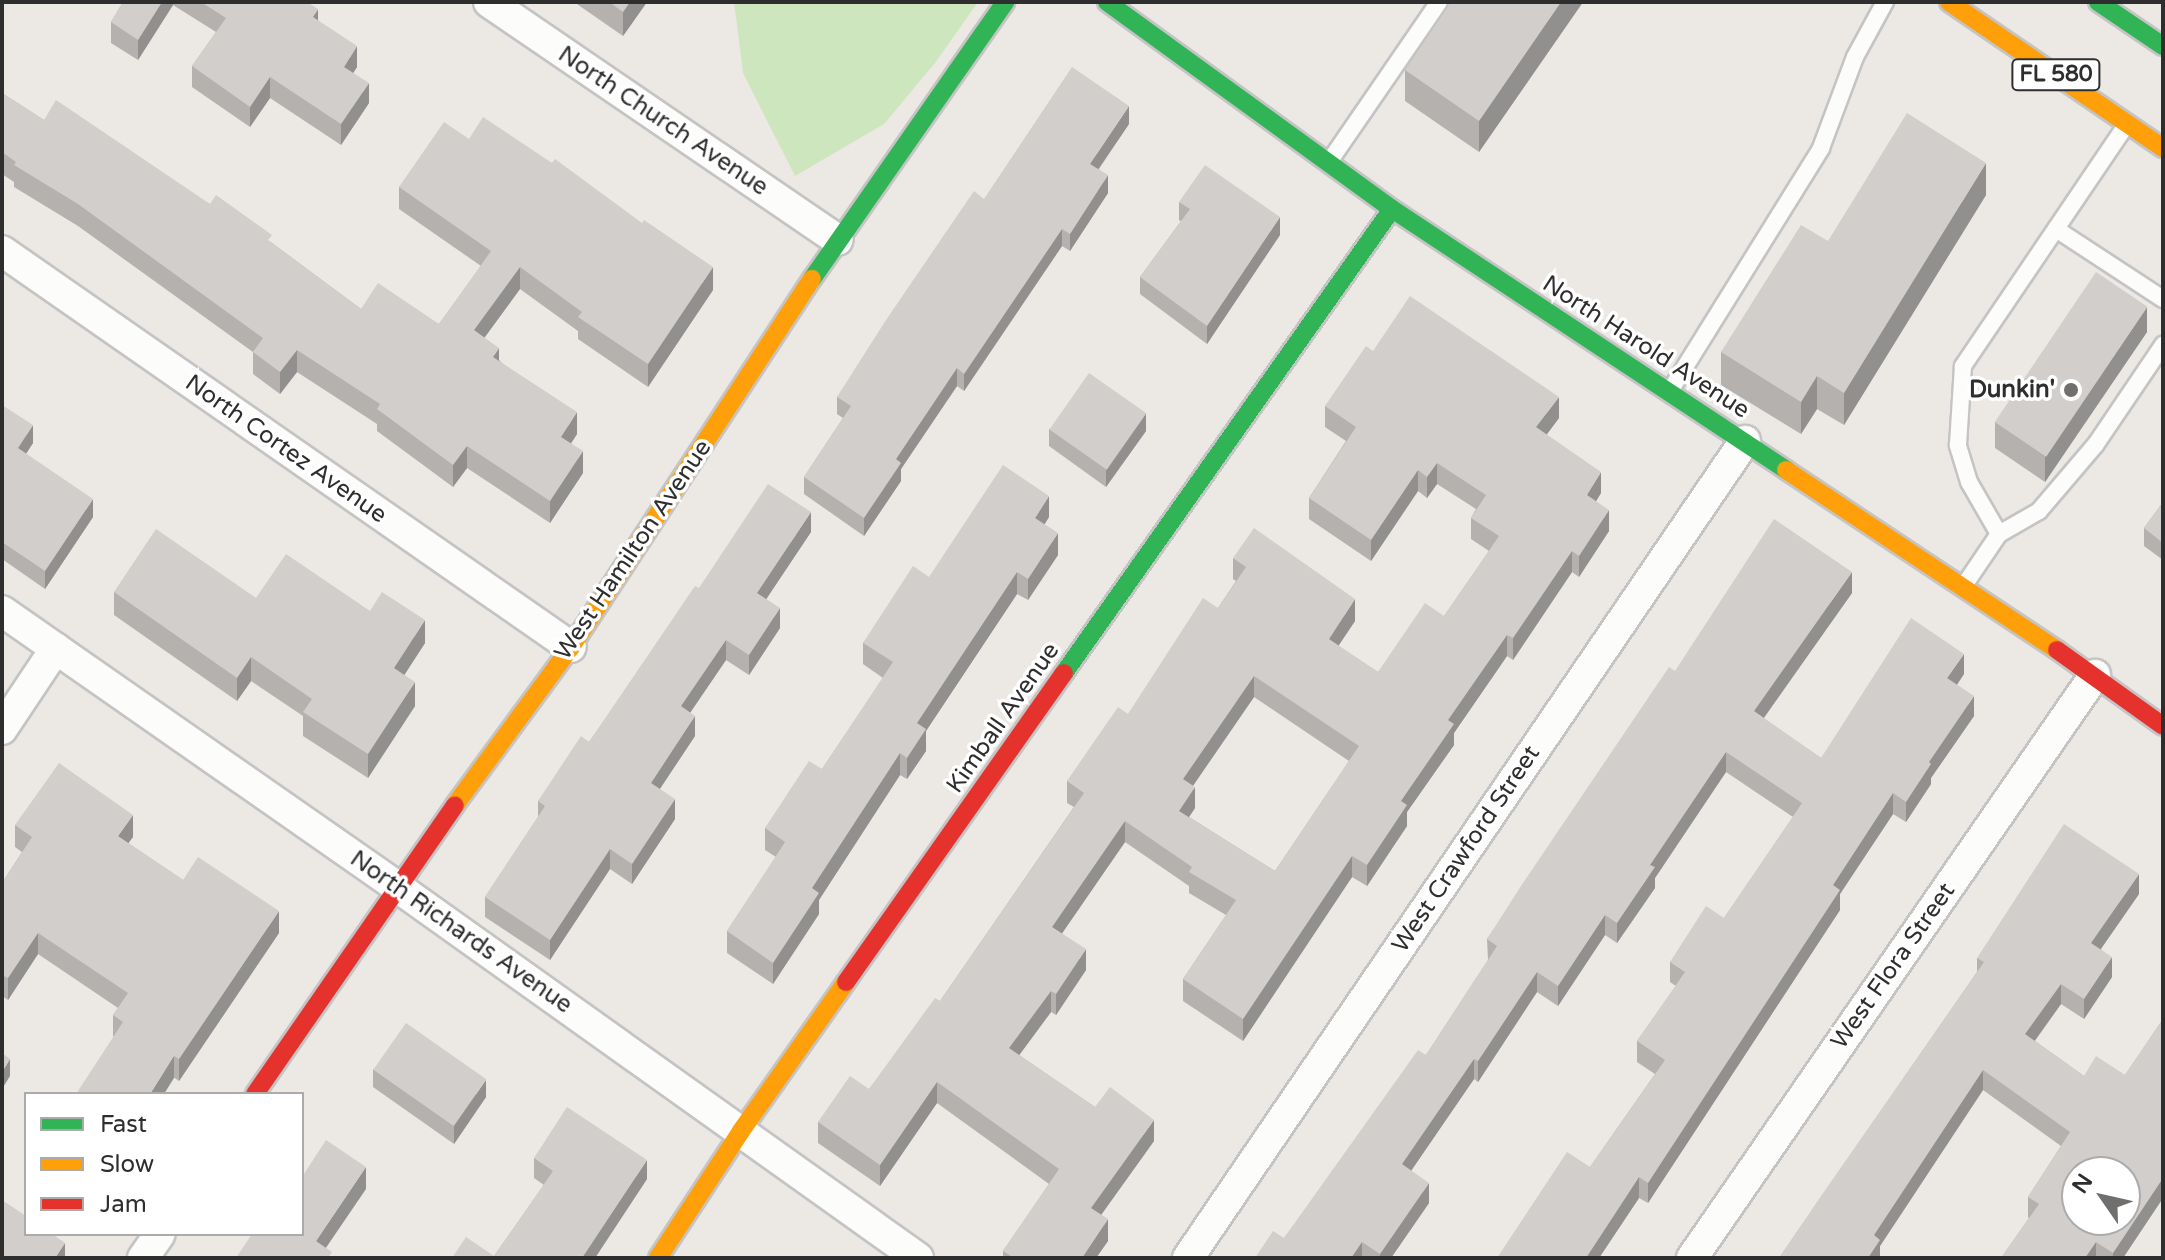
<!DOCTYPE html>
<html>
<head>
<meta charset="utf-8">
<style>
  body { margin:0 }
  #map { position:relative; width:2165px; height:1260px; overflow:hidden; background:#ece8e4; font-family:"Varela Round",sans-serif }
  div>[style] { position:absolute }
  .green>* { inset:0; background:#cee6be }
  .roads { filter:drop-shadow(2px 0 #c5c4c5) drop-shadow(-2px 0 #c5c4c5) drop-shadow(0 2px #c5c4c5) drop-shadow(0 -2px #c5c4c5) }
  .lane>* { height:16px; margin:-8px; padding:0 8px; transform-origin:8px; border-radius:8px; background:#fcfcfb }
  .street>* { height:30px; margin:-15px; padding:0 15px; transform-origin:15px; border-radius:15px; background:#fcfcfb }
  .fast>* { height:18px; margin:-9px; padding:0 9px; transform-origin:9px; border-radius:9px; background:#30b455 }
  .slow>* { height:18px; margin:-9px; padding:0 9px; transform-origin:9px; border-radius:9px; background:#ff9f0a }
  .jam>* { height:18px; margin:-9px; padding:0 9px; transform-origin:9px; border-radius:9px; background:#e5322d }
  .wall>* { inset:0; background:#b4b1af }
  .shaded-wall>* { inset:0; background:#92908e }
  .building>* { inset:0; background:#d1cecb; transform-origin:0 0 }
  .dots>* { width:22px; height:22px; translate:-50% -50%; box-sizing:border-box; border:4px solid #fff; border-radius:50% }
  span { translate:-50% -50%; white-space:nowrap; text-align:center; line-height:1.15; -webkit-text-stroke:7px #fff; paint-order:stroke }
  .shield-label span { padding:2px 6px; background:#fff; border:2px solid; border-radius:6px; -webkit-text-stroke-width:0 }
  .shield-label { font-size:22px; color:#2e2e2e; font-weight:700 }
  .street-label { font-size:24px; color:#2e2e2e }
  .poi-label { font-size:24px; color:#2e2e2e; font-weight:700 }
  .right { translate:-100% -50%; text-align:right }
  .frame { position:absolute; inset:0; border:4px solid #2e2e2e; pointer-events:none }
  .legend { position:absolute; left:24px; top:1092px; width:280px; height:144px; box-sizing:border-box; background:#fff; border:2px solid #ababab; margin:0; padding:10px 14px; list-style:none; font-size:24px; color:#2e2e2e }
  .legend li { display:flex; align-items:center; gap:16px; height:40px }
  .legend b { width:40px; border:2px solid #ababab }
  .north { position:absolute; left:2061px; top:1156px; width:80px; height:80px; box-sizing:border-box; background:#fff; border:2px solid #ababab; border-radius:50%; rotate:304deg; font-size:22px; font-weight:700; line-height:32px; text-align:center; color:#2e2e2e }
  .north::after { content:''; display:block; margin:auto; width:28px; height:36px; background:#706f6e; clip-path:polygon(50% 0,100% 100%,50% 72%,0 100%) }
</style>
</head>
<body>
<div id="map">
  <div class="green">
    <div style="clip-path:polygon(734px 2px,978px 2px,935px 63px,884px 124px,795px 176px,743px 73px)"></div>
  </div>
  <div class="roads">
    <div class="lane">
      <div style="left:1329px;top:162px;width:194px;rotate:-55.5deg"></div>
      <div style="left:2056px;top:229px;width:128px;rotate:33.2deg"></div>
      <div style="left:1670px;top:391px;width:286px;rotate:-58.1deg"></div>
      <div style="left:1821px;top:148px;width:97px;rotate:-69.5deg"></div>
      <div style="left:1855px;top:57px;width:63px;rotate:-61.4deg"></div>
      <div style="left:1999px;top:534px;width:60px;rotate:-120deg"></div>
      <div style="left:1969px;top:482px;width:39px;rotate:-107deg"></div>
      <div style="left:1958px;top:445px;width:79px;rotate:-86.4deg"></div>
      <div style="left:1963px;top:366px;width:291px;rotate:-55.9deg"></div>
      <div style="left:1963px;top:587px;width:64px;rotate:-55.8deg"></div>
      <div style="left:1999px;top:534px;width:46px;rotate:-29.9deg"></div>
      <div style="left:2039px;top:511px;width:88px;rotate:-49.6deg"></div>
      <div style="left:2096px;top:444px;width:120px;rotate:-55.9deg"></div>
    </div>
    <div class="street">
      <div style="left:489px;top:2px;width:422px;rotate:34.3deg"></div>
      <div style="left:2px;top:251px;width:693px;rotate:34.84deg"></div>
      <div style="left:2px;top:611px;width:480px;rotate:34.9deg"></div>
      <div style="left:396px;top:886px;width:641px;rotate:35.48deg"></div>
      <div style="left:2px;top:729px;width:97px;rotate:-56.3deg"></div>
      <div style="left:143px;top:1258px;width:29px;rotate:-55deg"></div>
      <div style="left:1188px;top:1258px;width:989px;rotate:-55.72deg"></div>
      <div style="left:1692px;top:1258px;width:709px;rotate:-55.35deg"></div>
    </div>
    <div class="fast">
      <div style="left:1107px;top:2px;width:352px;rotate:36deg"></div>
      <div style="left:1392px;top:209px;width:473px;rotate:33.5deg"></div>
      <div style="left:2098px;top:2px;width:78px;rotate:34.1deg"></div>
      <div style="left:812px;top:279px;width:338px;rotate:-55.1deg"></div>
      <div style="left:1064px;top:673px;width:568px;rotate:-54.74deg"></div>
    </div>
    <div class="slow">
      <div style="left:1949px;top:2px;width:259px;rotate:34.3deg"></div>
      <div style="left:1786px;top:470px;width:325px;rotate:33.6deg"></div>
      <div style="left:455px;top:805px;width:196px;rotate:-53.7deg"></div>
      <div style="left:571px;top:647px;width:440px;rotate:-56.8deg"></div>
      <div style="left:658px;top:1258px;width:152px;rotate:-56.8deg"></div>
      <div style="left:741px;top:1131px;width:182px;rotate:-54.8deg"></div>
    </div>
    <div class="jam">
      <div style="left:2057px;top:650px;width:130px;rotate:35.6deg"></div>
      <div style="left:846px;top:982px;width:378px;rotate:-54.8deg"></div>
      <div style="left:255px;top:1094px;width:351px;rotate:-55.3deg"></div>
    </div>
  </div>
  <div class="wall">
    <div style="clip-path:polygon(123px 2px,307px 2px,318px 20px,357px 67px,353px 73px,369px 103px,341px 145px,270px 98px,250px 127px,192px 87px,192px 66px,216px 32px,173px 5px,138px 60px,111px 43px,111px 22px)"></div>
    <div style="clip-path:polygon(574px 2px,647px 2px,623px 36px)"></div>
    <div style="clip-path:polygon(1451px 2px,1583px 2px,1479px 152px,1405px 101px,1405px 70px)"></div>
    <div style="clip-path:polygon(2px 93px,44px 120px,210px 204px,272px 243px,361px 309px,439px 324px,481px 266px,399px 209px,399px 187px,469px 139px,713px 290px,648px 387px,578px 339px,578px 331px,520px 289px,484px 338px,499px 360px,577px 434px,571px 443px,583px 473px,550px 523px,467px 468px,453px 487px,377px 431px,377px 424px,297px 372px,280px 394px,253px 374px,253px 352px,78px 226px,14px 187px,14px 182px,2px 174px)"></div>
    <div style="clip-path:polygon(1129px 124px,1099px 169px,1108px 193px,1070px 251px,1062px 246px,964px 391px,957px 386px,901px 469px,901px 481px,864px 536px,804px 494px,804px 477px,843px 418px,837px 414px,837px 397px)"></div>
    <div style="clip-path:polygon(1986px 195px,1844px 425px,1817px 409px,1801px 434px,1721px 385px,1721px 352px,1828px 241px)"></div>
    <div style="clip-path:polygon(1179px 202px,1280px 235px,1207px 344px,1140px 294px,1140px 277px,1181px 221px,1179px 220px)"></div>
    <div style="clip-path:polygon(2147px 332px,2045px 482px,1995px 448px,1995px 422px)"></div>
    <div style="clip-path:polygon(evenodd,1373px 351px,1559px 418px,1546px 435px,1601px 493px,1596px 501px,1609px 531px,1579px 577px,1572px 572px,1513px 660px,1507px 656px,1454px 733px,1454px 745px,1407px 812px,1407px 826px,1367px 886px,1352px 877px,1243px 1041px,1183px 1001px,1183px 979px,1226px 915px,1189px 893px,1189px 886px,1125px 842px,1062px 933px,1086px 970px,1056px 1015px,1051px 1012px,1019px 1055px,1095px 1107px,1154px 1141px,1101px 1215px,1108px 1241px,1096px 1258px,1003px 1258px,1003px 1251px,1049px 1184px,937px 1103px,880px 1186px,818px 1143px,818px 1122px,869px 1089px,940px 1001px,1074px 807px,1067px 803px,1067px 781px,1128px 714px,1218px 608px,1236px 581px,1233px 579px,1233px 558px,1355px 621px,1338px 646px,1378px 672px,1444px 616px,1489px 551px,1471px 539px,1471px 518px,1476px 509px,1437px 484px,1427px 498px,1418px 491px,1371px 561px,1309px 519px,1309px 498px,1346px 441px,1325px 427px,1325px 406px,1373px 351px,1254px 697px,1349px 761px,1275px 871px,1189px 817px,1195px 808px,1193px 786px,1254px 697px)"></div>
    <div style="clip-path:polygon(2px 405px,33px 443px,26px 454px,93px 517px,45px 589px,2px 559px)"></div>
    <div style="clip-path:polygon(1049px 429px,1146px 431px,1106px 487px,1049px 446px)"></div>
    <div style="clip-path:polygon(2163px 502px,2163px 560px,2144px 546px,2144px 528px)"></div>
    <div style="clip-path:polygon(1049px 517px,1044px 524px,1058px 555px,1028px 600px,1017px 594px,926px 731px,926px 751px,907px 779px,900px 775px,819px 900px,819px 914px,773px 984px,727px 953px,727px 931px,776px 857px,765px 850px,765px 828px,822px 769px,883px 678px,863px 664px,863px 643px,929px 577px)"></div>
    <div style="clip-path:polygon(811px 532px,766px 599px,780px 628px,749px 675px,726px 660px,690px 713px,695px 736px,660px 789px,675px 819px,632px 884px,610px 869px,550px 960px,485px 917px,485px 897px,538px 817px,538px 801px,589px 742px,699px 588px)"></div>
    <div style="clip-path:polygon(114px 592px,256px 598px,370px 611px,425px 643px,404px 675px,415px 706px,368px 778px,303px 736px,303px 716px,251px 681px,237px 701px,114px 615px)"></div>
    <div style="clip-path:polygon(1852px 593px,1763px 718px,1821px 758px,1964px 674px,1957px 685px,1974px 716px,1931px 778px,1931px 784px,1906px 822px,1893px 814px,1840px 894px,1840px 910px,1648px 1203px,1639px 1198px,1599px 1258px,1497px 1258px,1590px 1167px,1655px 1074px,1637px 1062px,1637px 1041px,1676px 986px,1670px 982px,1670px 962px,1724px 918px,1793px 817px,1726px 772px,1655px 878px,1655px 888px,1617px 943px,1605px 935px,1558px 1006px,1537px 992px,1478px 1082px,1474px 1079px,1411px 1171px,1429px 1203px,1391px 1258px,1255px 1258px,1284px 1238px,1426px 1055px,1488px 960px,1487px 939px,1675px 671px)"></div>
    <div style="clip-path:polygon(15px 825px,133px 837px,128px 843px,183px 880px,279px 933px,179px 1081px,113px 1036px,113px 1015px,118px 1008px,38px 954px,8px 1000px,2px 996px,2px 883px,22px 852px,15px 847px)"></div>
    <div style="clip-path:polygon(2139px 894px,2101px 949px,2112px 977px,2084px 1019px,2061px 1004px,2035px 1041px,2084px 1076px,2125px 1075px,2163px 1019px,2163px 1198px,2123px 1258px,2001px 1258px,2029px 1218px,2028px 1217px,2028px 1197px,2061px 1146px,1983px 1090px,1880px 1246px,1880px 1258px,1779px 1258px,1977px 972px,1977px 958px)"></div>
    <div style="clip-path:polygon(373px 1069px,486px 1097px,454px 1144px,373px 1087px)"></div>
    <div style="clip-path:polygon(534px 1158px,647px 1179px,595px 1258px,452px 1258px,494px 1256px,544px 1185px,534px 1178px)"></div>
  </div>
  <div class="shaded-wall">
    <div style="clip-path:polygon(162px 2px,173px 2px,173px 5px,138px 60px,138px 40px)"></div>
    <div style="clip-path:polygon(630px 2px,647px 2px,623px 36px,623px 12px)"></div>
    <div style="clip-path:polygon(1561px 2px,1583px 2px,1479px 152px,1479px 121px)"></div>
    <div style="clip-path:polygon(318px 9px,318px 30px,313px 17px)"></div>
    <div style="clip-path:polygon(357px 46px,357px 67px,344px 88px,344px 67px)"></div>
    <div style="clip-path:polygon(270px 77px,270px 98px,250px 127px,250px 107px)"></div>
    <div style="clip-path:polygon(369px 83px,369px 103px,341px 145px,341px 124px)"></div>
    <div style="clip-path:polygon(1129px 106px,1129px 124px,1090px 181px,1090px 164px)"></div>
    <div style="clip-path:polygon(1986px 163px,1986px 195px,1844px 425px,1844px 393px)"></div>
    <div style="clip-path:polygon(1108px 175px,1108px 193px,1070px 251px,1070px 234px)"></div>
    <div style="clip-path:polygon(1280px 217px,1280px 235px,1207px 344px,1207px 326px)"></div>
    <div style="clip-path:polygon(1062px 229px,1062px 246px,964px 391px,964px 374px)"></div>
    <div style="clip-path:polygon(520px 267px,520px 289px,474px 352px,474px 330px)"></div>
    <div style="clip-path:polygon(713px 267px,713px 290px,648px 387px,648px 364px)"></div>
    <div style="clip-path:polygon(2147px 307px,2147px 332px,2045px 482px,2045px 457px)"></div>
    <div style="clip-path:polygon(499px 348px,499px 370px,493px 357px)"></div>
    <div style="clip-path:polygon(297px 350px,297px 372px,280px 394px,280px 372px)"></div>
    <div style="clip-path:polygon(957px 368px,957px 386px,901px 469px,901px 481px,864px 536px,864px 518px,896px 459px)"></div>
    <div style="clip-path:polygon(1817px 376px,1817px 409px,1801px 434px,1801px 402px)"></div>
    <div style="clip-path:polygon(1559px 397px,1559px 418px,1536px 449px,1536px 427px)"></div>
    <div style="clip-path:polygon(577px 412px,577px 434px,561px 459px,561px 437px)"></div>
    <div style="clip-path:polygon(1146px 413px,1146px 431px,1106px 487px,1106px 470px)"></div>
    <div style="clip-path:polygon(33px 425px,33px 443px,18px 466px,18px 448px)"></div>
    <div style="clip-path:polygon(467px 446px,467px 468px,453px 487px,453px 465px)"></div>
    <div style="clip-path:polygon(583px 451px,583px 473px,550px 523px,550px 501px)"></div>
    <div style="clip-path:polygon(1437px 463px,1437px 484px,1427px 498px,1427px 477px)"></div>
    <div style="clip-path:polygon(1418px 470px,1418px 491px,1371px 561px,1371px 540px)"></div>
    <div style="clip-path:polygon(1601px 472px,1601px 493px,1587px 516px,1587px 495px)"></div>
    <div style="clip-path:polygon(1049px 496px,1049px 517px,1035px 540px,1035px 518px)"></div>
    <div style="clip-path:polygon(93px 499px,93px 517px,45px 589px,45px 571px)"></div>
    <div style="clip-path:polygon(1609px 510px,1609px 531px,1579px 577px,1579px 556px)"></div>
    <div style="clip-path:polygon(811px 512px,811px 532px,757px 613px,757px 593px)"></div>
    <div style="clip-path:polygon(1058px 533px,1058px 555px,1028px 600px,1028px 579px)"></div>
    <div style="clip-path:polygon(1572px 551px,1572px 572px,1513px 660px,1513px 638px)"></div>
    <div style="clip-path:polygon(1017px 572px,1017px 594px,926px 731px,926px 751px,907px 779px,907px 758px,917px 723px)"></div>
    <div style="clip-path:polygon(1852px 572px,1852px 593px,1754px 732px,1754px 711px)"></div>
    <div style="clip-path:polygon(1355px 599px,1355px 621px,1329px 660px,1329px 639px)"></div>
    <div style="clip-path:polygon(780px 608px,780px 628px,749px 675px,749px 655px)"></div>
    <div style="clip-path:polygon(425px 620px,425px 643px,394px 691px,394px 668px)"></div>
    <div style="clip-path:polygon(1507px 635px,1507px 656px,1454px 733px,1454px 745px,1407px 812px,1407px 826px,1367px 886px,1367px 865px,1401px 801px,1448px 720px)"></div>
    <div style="clip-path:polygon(726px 640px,726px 660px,681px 726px,681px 706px)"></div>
    <div style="clip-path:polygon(1964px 654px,1964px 674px,1947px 699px,1947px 678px)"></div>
    <div style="clip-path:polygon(251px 657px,251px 681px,237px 701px,237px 678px)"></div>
    <div style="clip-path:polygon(1254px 676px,1254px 697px,1183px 800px,1183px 779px)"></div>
    <div style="clip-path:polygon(415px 682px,415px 706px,368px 778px,368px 754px)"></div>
    <div style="clip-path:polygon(1974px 696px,1974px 716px,1931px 778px,1931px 784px,1906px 822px,1906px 802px,1929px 762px)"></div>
    <div style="clip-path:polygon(695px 716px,695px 736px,651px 802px,651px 783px)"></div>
    <div style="clip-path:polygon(1726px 752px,1726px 772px,1655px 878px,1655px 888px,1617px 943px,1617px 923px,1650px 865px)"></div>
    <div style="clip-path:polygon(900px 753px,900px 775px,819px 900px,819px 914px,773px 984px,773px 963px,812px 888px)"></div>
    <div style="clip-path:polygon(1195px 787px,1195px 808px,1179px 832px,1179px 811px)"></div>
    <div style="clip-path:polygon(1893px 793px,1893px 814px,1840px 894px,1840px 910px,1648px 1203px,1648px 1183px,1833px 885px)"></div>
    <div style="clip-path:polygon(675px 799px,675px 819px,632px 884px,632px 864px)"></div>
    <div style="clip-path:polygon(133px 815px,133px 837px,118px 857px,118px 836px)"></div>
    <div style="clip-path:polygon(1125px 821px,1125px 842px,1052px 948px,1052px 927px)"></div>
    <div style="clip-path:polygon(610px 849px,610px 869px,550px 960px,550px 940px)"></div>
    <div style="clip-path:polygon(1352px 856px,1352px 877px,1243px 1041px,1243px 1019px)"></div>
    <div style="clip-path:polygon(2139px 874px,2139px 894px,2091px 963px,2091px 943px)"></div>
    <div style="clip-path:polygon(279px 911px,279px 933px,179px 1081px,179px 1059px)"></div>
    <div style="clip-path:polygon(1605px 915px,1605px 935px,1558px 1006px,1558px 986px)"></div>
    <div style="clip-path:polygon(38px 933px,38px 954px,8px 1000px,8px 978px)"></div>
    <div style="clip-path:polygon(1086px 949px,1086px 970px,1056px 1015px,1056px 994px)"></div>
    <div style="clip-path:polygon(2112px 957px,2112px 977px,2084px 1019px,2084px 999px)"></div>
    <div style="clip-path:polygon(1537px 972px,1537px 992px,1478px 1082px,1478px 1061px)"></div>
    <div style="clip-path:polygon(2061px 984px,2061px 1004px,2025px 1054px,2025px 1034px)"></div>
    <div style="clip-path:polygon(1051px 991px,1051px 1012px,1009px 1069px,1009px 1048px)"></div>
    <div style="clip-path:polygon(174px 1056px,174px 1078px,164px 1094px,150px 1094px)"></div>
    <div style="clip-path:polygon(10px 1059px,10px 1076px,2px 1089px,2px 1072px)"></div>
    <div style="clip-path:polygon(1474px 1059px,1474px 1079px,1402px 1184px,1402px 1164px)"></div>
    <div style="clip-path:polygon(1983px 1070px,1983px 1090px,1880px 1246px,1880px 1258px,1868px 1258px,1874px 1235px)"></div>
    <div style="clip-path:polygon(486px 1080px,486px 1097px,454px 1144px,454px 1126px)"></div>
    <div style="clip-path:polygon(937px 1082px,937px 1103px,880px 1186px,880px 1165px)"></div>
    <div style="clip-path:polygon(1154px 1120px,1154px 1141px,1091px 1229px,1091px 1208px)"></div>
    <div style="clip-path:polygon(647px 1160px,647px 1179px,595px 1258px,582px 1258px)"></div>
    <div style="clip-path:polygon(366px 1167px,366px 1189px,319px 1258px,316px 1241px)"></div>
    <div style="clip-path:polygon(1639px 1177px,1639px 1198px,1599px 1258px,1586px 1258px)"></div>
    <div style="clip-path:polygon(2163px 1178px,2163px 1198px,2123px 1258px,2113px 1258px,2113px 1253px)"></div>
    <div style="clip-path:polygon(1429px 1183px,1429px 1203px,1391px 1258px,1380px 1258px,1380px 1254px)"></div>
    <div style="clip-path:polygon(1108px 1219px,1108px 1241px,1096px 1258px,1082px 1258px)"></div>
    <div style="clip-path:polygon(1362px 1242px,1362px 1258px,1351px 1258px)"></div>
    <div style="clip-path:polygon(2096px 1242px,2096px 1258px,2085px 1258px)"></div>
    <div style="clip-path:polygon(65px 1243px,65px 1258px,55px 1258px)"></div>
  </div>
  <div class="building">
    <div style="clip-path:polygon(123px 2px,162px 2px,138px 40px,111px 22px)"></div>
    <div style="clip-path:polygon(201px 2px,307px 2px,318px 9px,313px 17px,357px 46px,344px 67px,369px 83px,341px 124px,270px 77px,250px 107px,192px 66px,226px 18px)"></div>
    <div style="clip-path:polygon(609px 2px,630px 2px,623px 12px)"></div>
    <div style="clip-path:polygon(1451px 2px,1561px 2px,1479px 121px,1405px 70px)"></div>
    <div style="clip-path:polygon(1072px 67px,1129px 106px,1090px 164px,1108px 175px,1070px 234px,1062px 229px,964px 374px,957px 368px,896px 459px,901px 463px,864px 518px,804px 477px,851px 406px,837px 397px,886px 320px,974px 191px,984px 199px)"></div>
    <div style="clip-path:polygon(2px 93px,44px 120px,56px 100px,210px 204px,216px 195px,272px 235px,268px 240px,361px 309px,378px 283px,439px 324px,491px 251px,399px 187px,444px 122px,469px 139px,483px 117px,552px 163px,555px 159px,642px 223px,644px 220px,713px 267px,648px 364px,578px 317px,582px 312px,520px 267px,474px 330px,499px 348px,493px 357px,577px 412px,561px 437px,583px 451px,550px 501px,467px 446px,453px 465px,377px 409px,380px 404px,297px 350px,280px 372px,253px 352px,263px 338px,78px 204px,14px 165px,16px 162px,2px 152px)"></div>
    <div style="clip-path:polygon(1907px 113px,1986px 163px,1844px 393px,1817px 376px,1801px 402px,1721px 352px,1801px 225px,1828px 241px)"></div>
    <div style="clip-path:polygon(1205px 165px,1280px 217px,1207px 326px,1140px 277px,1190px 209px,1179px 202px)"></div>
    <div style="left:2096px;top:272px;width:62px;height:181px;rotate:34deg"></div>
    <div style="clip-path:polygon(evenodd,1410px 296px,1559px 397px,1536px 427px,1601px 472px,1587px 495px,1609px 510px,1579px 556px,1572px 551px,1513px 638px,1507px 635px,1448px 720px,1454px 724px,1401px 801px,1407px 805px,1367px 865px,1352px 856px,1243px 1019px,1183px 979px,1236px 900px,1189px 872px,1192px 867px,1125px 821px,1052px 927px,1086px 949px,1056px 994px,1051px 991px,1009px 1048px,1095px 1107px,1110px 1087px,1154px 1120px,1091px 1208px,1108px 1219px,1082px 1258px,1014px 1258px,1003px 1251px,1059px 1169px,937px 1082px,880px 1165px,818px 1122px,850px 1076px,869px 1089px,935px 998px,940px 1001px,1084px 793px,1067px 781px,1118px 707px,1128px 714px,1203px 598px,1218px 608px,1246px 567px,1233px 558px,1254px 528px,1355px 599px,1329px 639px,1378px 672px,1425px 603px,1444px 616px,1499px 536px,1471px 518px,1486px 495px,1437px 463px,1427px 477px,1418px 470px,1371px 540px,1309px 498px,1356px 427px,1325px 406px,1366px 346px,1373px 351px,1410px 296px,1254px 676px,1359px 746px,1275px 871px,1179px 811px,1195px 787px,1183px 779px,1254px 676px)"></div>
    <div style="left:1089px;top:373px;width:70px;height:69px;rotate:35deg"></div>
    <div style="clip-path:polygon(2px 405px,33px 425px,18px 448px,93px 499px,45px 571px,2px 542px)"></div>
    <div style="clip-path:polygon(1003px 465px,1049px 496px,1035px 518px,1058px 533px,1028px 579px,1017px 572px,917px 723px,926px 729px,907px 758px,900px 753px,812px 888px,819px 893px,773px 963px,727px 931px,785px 842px,765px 828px,809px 761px,822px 769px,893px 662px,863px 643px,913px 566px,929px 577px)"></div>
    <div style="clip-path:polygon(768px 484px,811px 512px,757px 593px,780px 608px,749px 655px,726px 640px,681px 706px,695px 716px,651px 783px,675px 799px,632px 864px,610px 849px,550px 940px,485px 897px,545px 806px,538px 801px,581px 736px,589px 742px,695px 586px,699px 588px)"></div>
    <div style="clip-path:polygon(2163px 502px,2163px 543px,2144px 528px)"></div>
    <div style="clip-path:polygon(1774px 519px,1852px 572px,1754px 711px,1821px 758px,1911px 618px,1964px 654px,1947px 678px,1974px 696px,1929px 762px,1931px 764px,1906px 802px,1893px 793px,1833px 885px,1840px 890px,1648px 1183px,1639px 1177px,1586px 1258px,1497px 1258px,1567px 1152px,1590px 1167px,1665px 1060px,1637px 1041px,1685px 972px,1670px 962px,1706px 906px,1724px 918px,1802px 803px,1726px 752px,1650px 865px,1655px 867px,1617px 923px,1605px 915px,1558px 986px,1537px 972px,1478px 1061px,1474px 1059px,1402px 1164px,1429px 1183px,1380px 1254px,1362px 1242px,1351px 1258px,1255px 1258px,1273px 1231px,1284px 1238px,1418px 1050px,1426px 1055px,1497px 946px,1487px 939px,1521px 886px,1669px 667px,1675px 671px)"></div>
    <div style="clip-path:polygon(156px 529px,256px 598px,286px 554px,370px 611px,382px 592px,425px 620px,394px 668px,415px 682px,368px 754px,303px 712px,312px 699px,251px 657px,237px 678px,114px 592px)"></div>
    <div style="clip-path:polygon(59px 763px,133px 815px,118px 836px,183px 880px,198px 857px,279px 911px,179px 1059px,174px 1056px,150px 1094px,76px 1094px,123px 1022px,113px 1015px,128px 993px,38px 933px,8px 978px,2px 975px,2px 883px,32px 837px,15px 825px)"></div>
    <div style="clip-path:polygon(evenodd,2064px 824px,2139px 874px,2091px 943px,2112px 957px,2084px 999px,2061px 984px,2025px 1034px,2084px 1076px,2096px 1056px,2125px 1075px,2163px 1019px,2163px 1178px,2113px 1253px,2096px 1242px,2085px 1258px,2001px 1258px,2039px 1204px,2028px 1197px,2070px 1132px,1983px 1070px,1874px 1235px,1880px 1240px,1868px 1258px,1779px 1258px,1819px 1199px,1984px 962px,1977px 958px,2064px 824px,2077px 1172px,2125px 1172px,2125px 1220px,2077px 1220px,2077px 1172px)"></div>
    <div style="left:406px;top:1023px;width:98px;height:57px;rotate:35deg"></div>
    <div style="clip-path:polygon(2px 1053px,10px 1059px,2px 1072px)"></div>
    <div style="clip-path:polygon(567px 1107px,647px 1160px,582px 1258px,452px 1258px,466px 1237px,494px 1256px,553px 1171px,534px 1158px)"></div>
    <div style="clip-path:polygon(326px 1140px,366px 1167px,316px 1241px,332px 1252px,328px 1258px,236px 1258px,252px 1234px,302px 1234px,302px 1177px)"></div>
    <div style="clip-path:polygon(2px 1200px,26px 1216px,26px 1234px,52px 1234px,65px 1243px,55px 1258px,2px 1258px)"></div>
  </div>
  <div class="dots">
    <div style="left:2071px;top:390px;background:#706f6e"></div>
  </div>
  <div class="shield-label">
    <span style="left:2056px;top:75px">FL 580</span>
  </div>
  <div class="street-label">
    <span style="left:663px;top:121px;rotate:34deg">North Church Avenue</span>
    <span style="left:1646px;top:347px;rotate:33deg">North Harold Avenue</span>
    <span style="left:286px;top:449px;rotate:35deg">North Cortez Avenue</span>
    <span style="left:633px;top:550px;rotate:-56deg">West Hamilton Avenue</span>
    <span style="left:1003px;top:718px;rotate:-55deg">Kimball Avenue</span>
    <span style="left:1466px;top:849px;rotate:-56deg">West Crawford Street</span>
    <span style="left:461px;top:932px;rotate:35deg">North Richards Avenue</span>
    <span style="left:1893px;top:966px;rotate:-55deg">West Flora Street</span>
  </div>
  <div class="poi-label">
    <span class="right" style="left:2055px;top:390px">Dunkin'</span>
  </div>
  <div class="frame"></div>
  <ul class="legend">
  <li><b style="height:10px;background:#30b455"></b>Fast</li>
  <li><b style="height:10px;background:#ff9f0a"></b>Slow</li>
  <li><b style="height:10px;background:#e5322d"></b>Jam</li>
  </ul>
  <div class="north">N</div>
</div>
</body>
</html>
